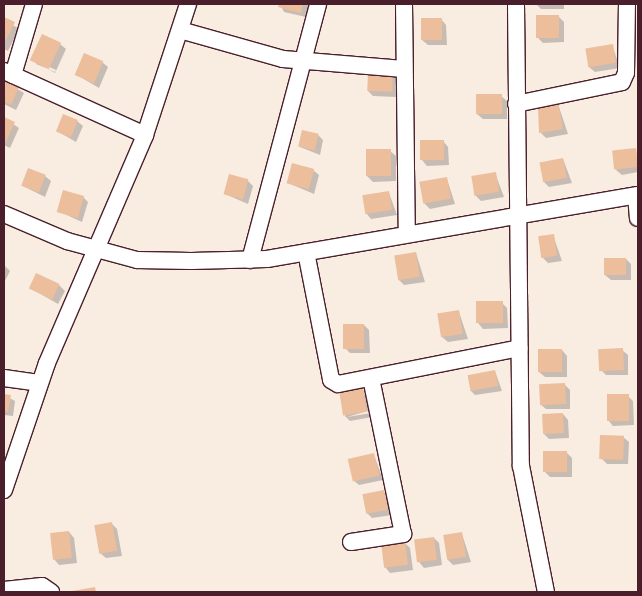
<!DOCTYPE html>
<html>
<head>
<meta charset="utf-8">
<style>
  body { margin:0 }
  #map { position:relative; width:642px; height:596px; overflow:hidden; background:#f9ece1; font-family:"Playpen Sans",sans-serif }
  div>[style] { position:absolute }
  .shadow>* { inset:0; background:#0003 }
  .building>* { inset:0; background:#ecbe9c; transform-origin:0 0 }
  .roads { filter:drop-shadow(1px 0 #4a1f2b) drop-shadow(-1px 0 #4a1f2b) drop-shadow(0 1px #4a1f2b) drop-shadow(0 -1px #4a1f2b) }
  .minor>* { height:16px; margin:-8px; padding:0 8px; transform-origin:8px; border-radius:8px; background:#fff }
  span { translate:-50% -50%; white-space:nowrap; text-align:center; line-height:1.15; -webkit-text-stroke:4.5px #fff; paint-order:stroke }
  .frame { position:absolute; inset:0; border:5px solid #4a1f2b; pointer-events:none }
</style>
</head>
<body>
<div id="map">
  <div class="shadow">
    <div style="clip-path:polygon(280px 4px,310px 4px,306px 17px,284px 12px)"></div>
    <div style="clip-path:polygon(536px 4px,564px 4px,564px 9px,541px 9px)"></div>
    <div style="clip-path:polygon(558px 16px,564px 22px,564px 42px,543px 43px,537px 37px)"></div>
    <div style="clip-path:polygon(4px 19px,19px 29px,8px 51px,4px 49px)"></div>
    <div style="clip-path:polygon(441px 19px,446px 25px,447px 45px,428px 45px,422px 40px)"></div>
    <div style="clip-path:polygon(evenodd,60px 44px,66px 49px,55px 73px,32px 60px,60px 44px,36px 61px,56px 70px,55px 72px,36px 64px,36px 61px)"></div>
    <div style="clip-path:polygon(612px 45px,620px 68px,595px 72px,589px 67px)"></div>
    <div style="clip-path:polygon(102px 62px,108px 67px,99px 88px,77px 75px)"></div>
    <div style="clip-path:polygon(392px 73px,397px 79px,396px 97px,373px 96px,368px 91px)"></div>
    <div style="clip-path:polygon(4px 81px,24px 93px,16px 110px,4px 104px)"></div>
    <div style="clip-path:polygon(501px 96px,507px 101px,507px 119px,483px 119px,477px 114px)"></div>
    <div style="clip-path:polygon(558px 104px,568px 134px,546px 138px,541px 133px,540px 107px)"></div>
    <div style="clip-path:polygon(4px 118px,19px 128px,10px 148px,4px 145px)"></div>
    <div style="clip-path:polygon(77px 121px,83px 126px,76px 142px,57px 131px)"></div>
    <div style="clip-path:polygon(318px 135px,323px 140px,320px 155px,300px 147px)"></div>
    <div style="clip-path:polygon(443px 141px,448px 147px,449px 165px,427px 166px,422px 160px)"></div>
    <div style="clip-path:polygon(636px 149px,638px 172px,622px 175px,616px 170px)"></div>
    <div style="clip-path:polygon(390px 151px,396px 156px,396px 181px,373px 182px,367px 176px)"></div>
    <div style="clip-path:polygon(563px 159px,572px 183px,549px 187px,543px 181px)"></div>
    <div style="clip-path:polygon(313px 170px,319px 175px,314px 194px,288px 183px)"></div>
    <div style="clip-path:polygon(495px 173px,504px 197px,481px 201px,475px 195px)"></div>
    <div style="clip-path:polygon(45px 176px,51px 181px,45px 197px,23px 186px)"></div>
    <div style="clip-path:polygon(447px 179px,455px 204px,430px 209px,424px 203px)"></div>
    <div style="clip-path:polygon(247px 180px,253px 186px,248px 204px,225px 194px)"></div>
    <div style="clip-path:polygon(389px 193px,397px 215px,371px 219px,366px 213px)"></div>
    <div style="clip-path:polygon(83px 197px,88px 202px,82px 222px,58px 211px)"></div>
    <div style="clip-path:polygon(553px 235px,562px 261px,548px 263px,543px 258px)"></div>
    <div style="clip-path:polygon(416px 253px,425px 282px,404px 285px,399px 280px)"></div>
    <div style="clip-path:polygon(626px 259px,631px 264px,631px 280px,611px 280px,605px 275px)"></div>
    <div style="clip-path:polygon(4px 265px,10px 271px,4px 283px)"></div>
    <div style="clip-path:polygon(59px 285px,65px 291px,58px 304px,30px 288px)"></div>
    <div style="clip-path:polygon(502px 303px,507px 308px,508px 328px,483px 329px,478px 323px)"></div>
    <div style="clip-path:polygon(459px 312px,468px 339px,448px 342px,442px 337px)"></div>
    <div style="clip-path:polygon(364px 325px,369px 330px,370px 353px,350px 353px,345px 348px)"></div>
    <div style="clip-path:polygon(562px 350px,567px 356px,567px 377px,545px 377px,539px 372px)"></div>
    <div style="clip-path:polygon(622px 350px,628px 355px,628px 375px,606px 375px,601px 370px)"></div>
    <div style="clip-path:polygon(495px 371px,502px 391px,475px 395px,470px 390px)"></div>
    <div style="clip-path:polygon(565px 385px,570px 390px,570px 409px,546px 409px,540px 404px)"></div>
    <div style="clip-path:polygon(363px 390px,371px 410px,347px 417px,371px 413px,372px 417px,350px 421px,345px 416px)"></div>
    <div style="clip-path:polygon(4px 395px,15px 401px,13px 416px,4px 415px)"></div>
    <div style="clip-path:polygon(628px 396px,633px 401px,634px 425px,613px 426px,608px 420px)"></div>
    <div style="clip-path:polygon(563px 414px,568px 420px,569px 438px,549px 439px,544px 434px)"></div>
    <div style="clip-path:polygon(623px 437px,629px 442px,628px 464px,607px 464px,601px 458px)"></div>
    <div style="clip-path:polygon(566px 452px,572px 458px,572px 477px,550px 477px,545px 472px)"></div>
    <div style="clip-path:polygon(374px 455px,383px 480px,359px 485px,353px 480px)"></div>
    <div style="clip-path:polygon(384px 491px,392px 515px,372px 518px,367px 513px)"></div>
    <div style="clip-path:polygon(111px 523px,117px 529px,122px 556px,106px 558px,100px 553px)"></div>
    <div style="clip-path:polygon(69px 532px,74px 538px,77px 563px,59px 565px,54px 559px)"></div>
    <div style="clip-path:polygon(462px 534px,471px 562px,453px 565px,448px 560px)"></div>
    <div style="clip-path:polygon(434px 538px,439px 543px,442px 565px,424px 568px,419px 562px)"></div>
    <div style="clip-path:polygon(404px 542px,410px 548px,413px 570px,390px 573px,385px 567px)"></div>
  </div>
  <div class="building">
    <div style="clip-path:polygon(279px 4px,303px 4px,301px 13px,278px 7px)"></div>
    <div style="left:536px;top:15px;width:23px;height:23px"></div>
    <div style="clip-path:polygon(4px 17px,15px 22px,4px 44px)"></div>
    <div style="left:442px;top:18px;width:22px;height:21px;rotate:90deg"></div>
    <div style="left:42px;top:34px;width:21px;height:29px;rotate:25deg"></div>
    <div style="left:613px;top:44px;width:19px;height:28px;rotate:81deg"></div>
    <div style="left:84px;top:53px;width:21px;height:24px;rotate:23deg"></div>
    <div style="left:368px;top:71px;width:25px;height:20px;rotate:2deg"></div>
    <div style="clip-path:polygon(4px 79px,19px 87px,11px 105px,4px 102px)"></div>
    <div style="left:502px;top:94px;width:20px;height:26px;rotate:90deg"></div>
    <div style="clip-path:polygon(558px 102px,563px 129px,539px 133px,538px 106px)"></div>
    <div style="left:63px;top:114px;width:16px;height:19px;rotate:22deg"></div>
    <div style="clip-path:polygon(4px 117px,15px 122px,4px 146px)"></div>
    <div style="left:302px;top:130px;width:17px;height:17px;rotate:13deg"></div>
    <div style="left:444px;top:140px;width:20px;height:24px;rotate:90deg"></div>
    <div style="left:636px;top:148px;width:19px;height:24px;rotate:84deg"></div>
    <div style="left:391px;top:149px;width:27px;height:25px;rotate:90deg"></div>
    <div style="left:563px;top:158px;width:20px;height:24px;rotate:79deg"></div>
    <div style="left:292px;top:163px;width:23px;height:21px;rotate:15deg"></div>
    <div style="left:28px;top:168px;width:19px;height:19px;rotate:21deg"></div>
    <div style="left:496px;top:172px;width:20px;height:25px;rotate:81deg"></div>
    <div style="left:229px;top:174px;width:20px;height:21px;rotate:15deg"></div>
    <div style="left:447px;top:177px;width:22px;height:28px;rotate:80deg"></div>
    <div style="left:63px;top:190px;width:22px;height:23px;rotate:16deg"></div>
    <div style="left:389px;top:191px;width:19px;height:27px;rotate:81deg"></div>
    <div style="left:554px;top:234px;width:22px;height:16px;rotate:82deg"></div>
    <div style="left:416px;top:252px;width:25px;height:22px;rotate:81deg"></div>
    <div style="left:604px;top:258px;width:22px;height:17px"></div>
    <div style="left:36px;top:273px;width:26px;height:17px;rotate:25deg"></div>
    <div style="left:503px;top:301px;width:22px;height:27px;rotate:90deg"></div>
    <div style="left:459px;top:310px;width:24px;height:22px;rotate:81deg"></div>
    <div style="left:343px;top:324px;width:21px;height:25px"></div>
    <div style="left:623px;top:348px;width:22px;height:25px;rotate:87deg"></div>
    <div style="left:538px;top:349px;width:24px;height:23px"></div>
    <div style="left:495px;top:370px;width:16px;height:28px;rotate:79deg"></div>
    <div style="left:565px;top:383px;width:21px;height:26px;rotate:87deg"></div>
    <div style="left:363px;top:388px;width:24px;height:24px;rotate:81deg"></div>
    <div style="clip-path:polygon(4px 394px,11px 395px,8px 412px,4px 411px)"></div>
    <div style="left:607px;top:394px;width:22px;height:27px"></div>
    <div style="left:563px;top:413px;width:20px;height:21px;rotate:87deg"></div>
    <div style="left:600px;top:435px;width:24px;height:24px;rotate:2deg"></div>
    <div style="left:567px;top:451px;width:21px;height:24px;rotate:90deg"></div>
    <div style="left:374px;top:453px;width:23px;height:27px;rotate:77deg"></div>
    <div style="left:384px;top:490px;width:20px;height:22px;rotate:79deg"></div>
    <div style="left:112px;top:522px;width:29px;height:18px;rotate:80deg"></div>
    <div style="left:69px;top:531px;width:27px;height:19px;rotate:84deg"></div>
    <div style="left:462px;top:532px;width:25px;height:19px;rotate:81deg"></div>
    <div style="left:434px;top:537px;width:23px;height:20px;rotate:83deg"></div>
    <div style="left:405px;top:541px;width:24px;height:24px;rotate:83deg"></div>
    <div style="clip-path:polygon(95px 587px,96px 592px,72px 592px,72px 591px)"></div>
  </div>
  <div class="roads">
    <div class="minor">
      <div style="left:404px;top:4px;width:230px;rotate:89.3deg"></div>
      <div style="left:516px;top:4px;width:462px;rotate:89.4deg"></div>
      <div style="left:521px;top:466px;width:128px;rotate:78.8deg"></div>
      <div style="left:180px;top:30px;width:107px;rotate:15.7deg"></div>
      <div style="left:283px;top:59px;width:121px;rotate:4.7deg"></div>
      <div style="left:4px;top:71px;width:155px;rotate:24.4deg"></div>
      <div style="left:13px;top:75px;width:74px;rotate:-73.5deg"></div>
      <div style="left:516px;top:104px;width:108px;rotate:-11.7deg"></div>
      <div style="left:622px;top:82px;width:10px;rotate:-66deg"></div>
      <div style="left:626px;top:73px;width:69px;rotate:-89.2deg"></div>
      <div style="left:636px;top:196px;width:22px;rotate:85deg"></div>
      <div style="left:4px;top:214px;width:69px;rotate:23.2deg"></div>
      <div style="left:67px;top:241px;width:73px;rotate:15.2deg"></div>
      <div style="left:137px;top:260px;width:54px;rotate:1.1deg"></div>
      <div style="left:191px;top:261px;width:76px;rotate:-1.5deg"></div>
      <div style="left:267px;top:259px;width:376px;rotate:-9.8deg"></div>
      <div style="left:306px;top:252px;width:130px;rotate:78.9deg"></div>
      <div style="left:331px;top:380px;width:8px;rotate:30deg"></div>
      <div style="left:338px;top:384px;width:185px;rotate:-11.2deg"></div>
      <div style="left:250px;top:260px;width:265px;rotate:-75.1deg"></div>
      <div style="left:4px;top:378px;width:35px;rotate:8deg"></div>
      <div style="left:4px;top:490px;width:134px;rotate:-71.3deg"></div>
      <div style="left:47px;top:363px;width:248px;rotate:-66.7deg"></div>
      <div style="left:145px;top:135px;width:138px;rotate:-71.8deg"></div>
      <div style="left:351px;top:542px;width:53px;rotate:-8.7deg"></div>
      <div style="left:403px;top:534px;width:159px;rotate:-101.6deg"></div>
      <div style="left:4px;top:590px;width:38px;rotate:-6deg"></div>
      <div style="left:42px;top:586px;width:11px;rotate:34deg"></div>
    </div>
  </div>
  <div class="frame"></div>
</div>
</body>
</html>
